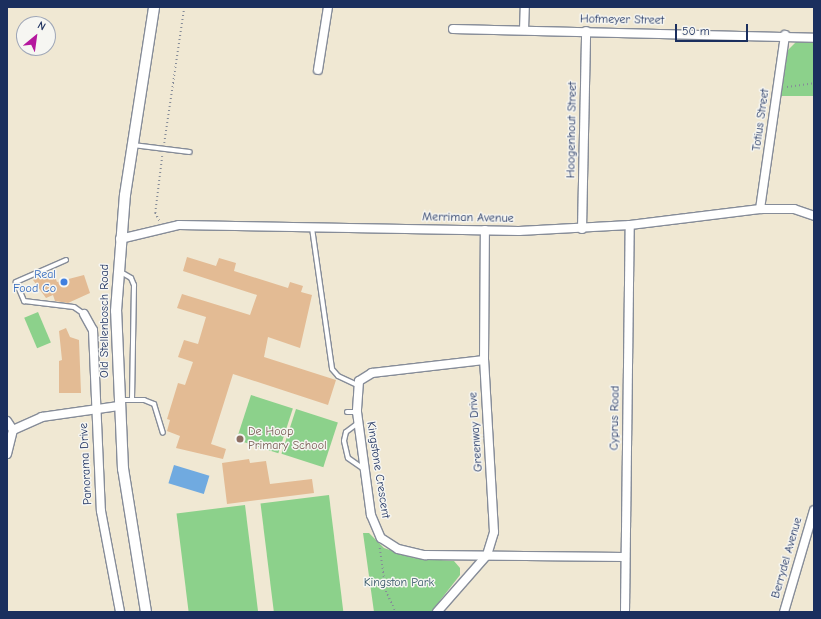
<!DOCTYPE html>
<html>
<head>
<meta charset="utf-8">
<style>
  body { margin:0 }
  #map { position:relative; width:821px; height:619px; overflow:hidden; background:#f0e8d3; font-family:"Comic Neue",sans-serif }
  div>[style] { position:absolute }
  .green>* { inset:0; background:#8cd18b; transform-origin:0 0 }
  .water>* { inset:0; background:#70aae0; transform-origin:0 0 }
  .building>* { inset:0; background:#e3bb94 }
  .path>* { height:1.5px; margin-top:-0.75px; transform-origin:0; background:repeating-linear-gradient(90deg,#868c98 0 1px,transparent 0 4px) }
  .roads { filter:drop-shadow(1px 0 #868c98) drop-shadow(-1px 0 #868c98) drop-shadow(0 1px #868c98) drop-shadow(0 -1px #868c98) }
  .service>* { height:4px; margin:-2px; padding:0 2px; transform-origin:2px; border-radius:2px; background:#fff }
  .minor>* { height:8px; margin:-4px; padding:0 4px; transform-origin:4px; border-radius:4px; background:#fff }
  .tertiary>* { height:10px; margin:-5px; padding:0 5px; transform-origin:5px; border-radius:5px; background:#fff }
  .dots>* { width:11px; height:11px; translate:-50% -50%; box-sizing:border-box; border:2px solid #f6f6f2; border-radius:50% }
  span { translate:-50% -50%; white-space:nowrap; text-align:center; line-height:1.15; -webkit-text-stroke:3px #f6f6f2; paint-order:stroke }
  .street-label { font-size:12px; color:#1b2f5e }
  .shop-label { font-size:12px; color:#366cbe }
  .right { translate:-100% -50%; text-align:right }
  .education-label { font-size:12px; color:#785e54 }
  .left { translate:0 -50%; text-align:left }
  .park-label { font-size:12px; color:#375869 }
  .frame { position:absolute; inset:0; border:8px solid #1b2f5e; pointer-events:none }
  .north { position:absolute; left:16px; top:16px; width:40px; height:40px; box-sizing:border-box; background:#f6f6f2; border:1px solid #9ea6b7; border-radius:50%; rotate:29deg; font-size:11px; font-weight:700; line-height:16px; text-align:center; color:#1b2f5e }
  .north::after { content:''; display:block; margin:auto; width:14px; height:18px; background:#b5179e; clip-path:polygon(50% 0,100% 100%,50% 72%,0 100%) }
  .scale { position:absolute; left:675px; top:24px; width:73px; height:18px; box-sizing:border-box; border:2px solid #1b2f5e; border-top:0; padding-left:5px; font-size:12px; line-height:14px; white-space:nowrap; color:#1b2f5e; -webkit-text-stroke:3px #f6f6f2; paint-order:stroke }
</style>
</head>
<body>
<div id="map">
  <div class="green">
    <div style="clip-path:polygon(797px 41px,814px 41px,814px 96px,781px 96px,788px 50px)"></div>
    <div style="left:38px;top:312px;width:33px;height:15px;rotate:67deg"></div>
    <div style="left:251px;top:395px;width:44px;height:47px;rotate:18deg"></div>
    <div style="left:296px;top:409px;width:44px;height:47px;rotate:18deg"></div>
    <div style="left:329px;top:495px;width:118px;height:69px;rotate:83deg"></div>
    <div style="left:245px;top:505px;width:108px;height:69px;rotate:83deg"></div>
    <div style="clip-path:polygon(363px 533px,369px 533px,384px 548px,413px 558px,454px 561px,460px 568px,460px 575px,431px 612px,374px 612px)"></div>
  </div>
  <div class="water">
    <div style="left:174px;top:465px;width:37px;height:19px;rotate:17deg"></div>
  </div>
  <div class="building">
    <div style="clip-path:polygon(187px 257px,216px 266px,219px 258px,236px 263px,234px 271px,288px 288px,290px 282px,303px 286px,301px 292px,312px 295px,300px 348px,268px 337px,264px 357px,336px 380px,328px 405px,233px 374px,211px 444px,226px 449px,223px 459px,176px 448px,180px 436px,167px 431px,170px 420px,167px 419px,178px 383px,185px 385px,193px 362px,178px 357px,184px 340px,198px 344px,206px 317px,177px 308px,182px 294px,250px 315px,257px 295px,183px 271px)"></div>
    <div style="clip-path:polygon(53px 271px,57px 282px,84px 275px,90px 293px,68px 303px,55px 301px,53px 295px,46px 298px,33px 280px)"></div>
    <div style="clip-path:polygon(66px 328px,70px 337px,79px 340px,81px 393px,59px 393px,59px 361px,62px 360px,59px 331px)"></div>
    <div style="clip-path:polygon(249px 459px,250px 463px,266px 461px,270px 484px,312px 479px,314px 493px,227px 504px,222px 463px)"></div>
  </div>
  <div class="path">
    <div style="left:787px;top:87px;width:27px;rotate:-8deg"></div>
    <div style="left:164px;top:143px;width:137px;rotate:-81.6deg"></div>
    <div style="left:159px;top:221px;width:9px;rotate:-117deg"></div>
    <div style="left:155px;top:213px;width:57px;rotate:-83deg"></div>
    <div style="left:380px;top:548px;width:43px;rotate:82.1deg"></div>
    <div style="left:386px;top:591px;width:23px;rotate:65deg"></div>
  </div>
  <div class="roads">
    <div class="service">
      <div style="left:133px;top:145px;width:57px;rotate:7deg"></div>
      <div style="left:312px;top:228px;width:142px;rotate:81.9deg"></div>
      <div style="left:332px;top:369px;width:9px;rotate:49deg"></div>
      <div style="left:338px;top:376px;width:21px;rotate:25deg"></div>
      <div style="left:66px;top:260px;width:55px;rotate:156.3deg"></div>
      <div style="left:16px;top:282px;width:21px;rotate:67deg"></div>
      <div style="left:24px;top:301px;width:50px;rotate:6.8deg"></div>
      <div style="left:74px;top:307px;width:12px;rotate:35deg"></div>
      <div style="left:119px;top:271px;width:14px;rotate:30deg"></div>
      <div style="left:131px;top:278px;width:8px;rotate:67deg"></div>
      <div style="left:134px;top:285px;width:115px;rotate:91deg"></div>
      <div style="left:120px;top:400px;width:24px"></div>
      <div style="left:144px;top:400px;width:11px;rotate:22deg"></div>
      <div style="left:154px;top:404px;width:30px;rotate:73deg"></div>
      <div style="left:347px;top:412px;width:10px"></div>
      <div style="left:358px;top:423px;width:15px;rotate:143deg"></div>
      <div style="left:346px;top:432px;width:9px;rotate:103deg"></div>
      <div style="left:344px;top:441px;width:17px;rotate:77deg"></div>
      <div style="left:348px;top:458px;width:19px;rotate:35deg"></div>
    </div>
    <div class="minor">
      <div style="left:453px;top:29px;width:361px;rotate:1.4deg"></div>
      <div style="left:524px;top:30px;width:23px;rotate:-88deg"></div>
      <div style="left:318px;top:70px;width:64px;rotate:-81deg"></div>
      <div style="left:760px;top:209px;width:176px;rotate:-81.8deg"></div>
      <div style="left:582px;top:229px;width:198px;rotate:-88.8deg"></div>
      <div style="left:120px;top:239px;width:61px;rotate:-13.3deg"></div>
      <div style="left:179px;top:225px;width:340px;rotate:1deg"></div>
      <div style="left:519px;top:231px;width:111px;rotate:-3.1deg"></div>
      <div style="left:630px;top:225px;width:131px;rotate:-7deg"></div>
      <div style="left:760px;top:209px;width:34px"></div>
      <div style="left:794px;top:209px;width:21px;rotate:19deg"></div>
      <div style="left:84px;top:314px;width:18px;rotate:61deg"></div>
      <div style="left:93px;top:330px;width:181px;rotate:87.5deg"></div>
      <div style="left:101px;top:511px;width:103px;rotate:79.3deg"></div>
      <div style="left:484px;top:360px;width:113px;rotate:173.4deg"></div>
      <div style="left:372px;top:373px;width:15px;rotate:148deg"></div>
      <div style="left:359px;top:381px;width:31px;rotate:94deg"></div>
      <div style="left:357px;top:412px;width:104px;rotate:82.3deg"></div>
      <div style="left:371px;top:515px;width:25px;rotate:67deg"></div>
      <div style="left:381px;top:538px;width:20px;rotate:33deg"></div>
      <div style="left:398px;top:549px;width:28px;rotate:13deg"></div>
      <div style="left:425px;top:555px;width:200px;rotate:0.6deg"></div>
      <div style="left:7px;top:421px;width:11px;rotate:56deg"></div>
      <div style="left:7px;top:454px;width:25px;rotate:-76deg"></div>
      <div style="left:13px;top:430px;width:32px;rotate:-24deg"></div>
      <div style="left:42px;top:417px;width:77px;rotate:-8.2deg"></div>
      <div style="left:437px;top:612px;width:76px;rotate:-48.7deg"></div>
      <div style="left:487px;top:555px;width:24px;rotate:-73deg"></div>
      <div style="left:494px;top:532px;width:172px;rotate:-93.3deg"></div>
      <div style="left:484px;top:360px;width:130px;rotate:-89.6deg"></div>
      <div style="left:625px;top:612px;width:387px;rotate:-89.3deg"></div>
      <div style="left:784px;top:612px;width:106px;rotate:-73.6deg"></div>
    </div>
    <div class="tertiary">
      <div style="left:146px;top:612px;width:145px;rotate:-99.1deg"></div>
      <div style="left:123px;top:469px;width:158px;rotate:-92.5deg"></div>
      <div style="left:116px;top:311px;width:116px;rotate:-85.6deg"></div>
      <div style="left:125px;top:195px;width:190px;rotate:-81.2deg"></div>
    </div>
  </div>
  <div class="dots">
    <div style="left:64px;top:282px;background:#3f7fe0"></div>
    <div style="left:240px;top:439px;background:#8d6e63"></div>
  </div>
  <div class="street-label">
    <span style="left:622px;top:20px;rotate:1deg">Hofmeyer Street</span>
    <span style="left:761px;top:120px;rotate:-82deg">Totius Street</span>
    <span style="left:572px;top:130px;rotate:-89deg">Hoogenhout Street</span>
    <span style="left:468px;top:218px;rotate:1deg">Merriman Avenue</span>
    <span style="left:105px;top:321px;rotate:-90deg">Old Stellenbosch Road</span>
    <span style="left:615px;top:418px;rotate:-89deg">Cyprus Road</span>
    <span style="left:476px;top:432px;rotate:-94deg">Greenway Drive</span>
    <span style="left:86px;top:464px;rotate:-93deg">Panorama Drive</span>
    <span style="left:378px;top:470px;rotate:81deg">Kingstone Crescent</span>
    <span style="left:787px;top:558px;rotate:-74deg">Berrydel Avenue</span>
  </div>
  <div class="shop-label">
    <span class="right" style="left:56px;top:282px">Real<br>Food Co</span>
  </div>
  <div class="education-label">
    <span class="left" style="left:248px;top:439px">De Hoop<br>Primary School</span>
  </div>
  <div class="park-label">
    <span style="left:399px;top:583px">Kingston Park</span>
  </div>
  <div class="frame"></div>
  <div class="north">N</div>
  <div class="scale">50 m</div>
</div>
</body>
</html>
